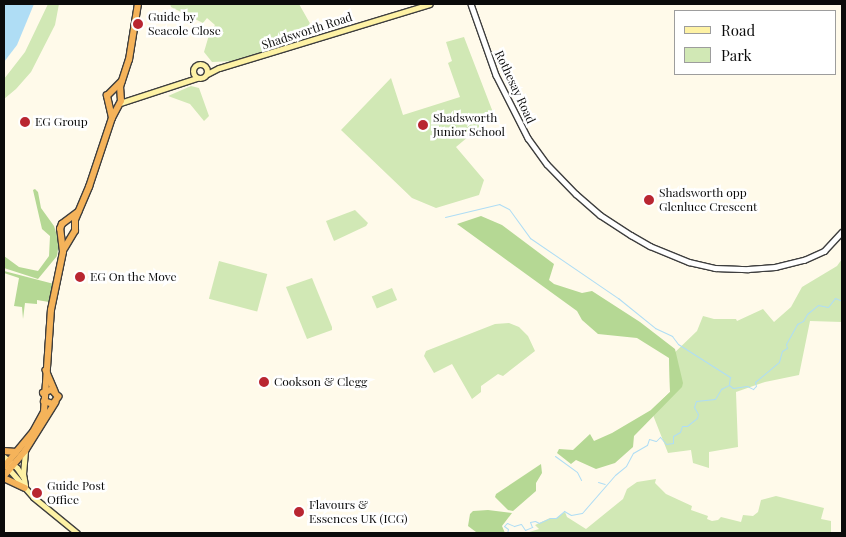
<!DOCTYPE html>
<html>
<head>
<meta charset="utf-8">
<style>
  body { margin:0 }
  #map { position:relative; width:846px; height:537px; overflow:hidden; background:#fffaea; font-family:"Playfair Display",serif }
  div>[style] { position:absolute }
  .green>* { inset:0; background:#d1e8b5; transform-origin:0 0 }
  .forest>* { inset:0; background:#b5d894 }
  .water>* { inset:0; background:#afddf5 }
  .stream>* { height:1px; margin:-0.5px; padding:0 0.5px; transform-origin:0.5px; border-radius:0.5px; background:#afddf5 }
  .roads { filter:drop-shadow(1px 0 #3e3e3e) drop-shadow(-1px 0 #3e3e3e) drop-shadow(0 1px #3e3e3e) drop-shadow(0 -1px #3e3e3e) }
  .tertiary>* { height:4.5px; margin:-2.25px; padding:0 2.25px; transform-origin:2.25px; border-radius:2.25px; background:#fff }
  .secondary>* { height:5px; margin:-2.5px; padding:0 2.5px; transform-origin:2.5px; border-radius:2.5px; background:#fef2a5 }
  .secondary>.ring { margin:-2.5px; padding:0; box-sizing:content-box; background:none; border:5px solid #fef2a5; border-radius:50% }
  .trunk>* { height:5.5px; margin:-2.75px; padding:0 2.75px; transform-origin:2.75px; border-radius:2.75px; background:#f5b35a }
  .dots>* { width:14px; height:14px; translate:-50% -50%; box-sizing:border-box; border:2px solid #fff; border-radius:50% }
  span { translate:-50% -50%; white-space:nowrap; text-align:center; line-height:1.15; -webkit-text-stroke:5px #fff; paint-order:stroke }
  .poi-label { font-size:12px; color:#0b0b0b }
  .left { translate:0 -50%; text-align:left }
  .street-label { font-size:12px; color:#0b0b0b }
  .frame { position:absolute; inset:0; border:5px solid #0b0b0b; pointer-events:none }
  .legend { position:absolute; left:674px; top:10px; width:162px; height:65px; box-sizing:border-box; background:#fff; border:1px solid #9d9d9d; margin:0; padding:6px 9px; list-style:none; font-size:15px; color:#0b0b0b }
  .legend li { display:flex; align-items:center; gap:10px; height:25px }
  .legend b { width:25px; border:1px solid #9d9d9d }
</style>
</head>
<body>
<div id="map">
  <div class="green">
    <div style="clip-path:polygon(48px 4px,59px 4px,55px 25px,31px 72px,16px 89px,4px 99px,4px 79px,25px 52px)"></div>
    <div style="clip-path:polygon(170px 4px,299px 4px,316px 34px,234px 61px,212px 62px,204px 52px,209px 35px,215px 25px,207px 18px,203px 23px,171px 7px)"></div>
    <div style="clip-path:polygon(464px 37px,494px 115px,456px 147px,484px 180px,479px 195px,436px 208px,412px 198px,341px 130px,391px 78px,403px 115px,460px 97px,448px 63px,452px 61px,446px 42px)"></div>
    <div style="clip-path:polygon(191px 86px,199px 88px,209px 116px,204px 121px,190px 104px,168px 96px)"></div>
    <div style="clip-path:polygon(355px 210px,368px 223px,366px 226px,334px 241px,326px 221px)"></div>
    <div style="clip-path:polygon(842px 259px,842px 322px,810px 321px,799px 375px,765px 382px,736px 392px,738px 447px,709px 452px,709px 468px,693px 463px,691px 450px,668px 453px,651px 410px,670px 392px,669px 358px,697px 331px,703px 316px,714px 319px,736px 319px,737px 321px,763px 309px,774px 322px,791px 307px,802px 287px,837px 266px)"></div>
    <div style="left:219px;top:261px;width:50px;height:39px;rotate:15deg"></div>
    <div style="clip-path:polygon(312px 278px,332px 327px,332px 330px,307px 339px,286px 287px)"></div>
    <div style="left:392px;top:288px;width:13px;height:22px;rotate:67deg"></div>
    <div style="clip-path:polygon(509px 323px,519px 327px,528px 336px,535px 351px,503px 376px,498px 374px,481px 386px,481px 392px,472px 399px,452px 364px,434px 373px,424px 356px,426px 351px,495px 324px)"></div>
    <div style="clip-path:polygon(656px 479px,655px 483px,666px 494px,692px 506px,691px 510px,708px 516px,707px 519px,712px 521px,718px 520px,721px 517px,741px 522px,743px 515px,753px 516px,758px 512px,761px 500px,776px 496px,824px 508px,821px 519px,831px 521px,831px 533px,526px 533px,539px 529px,535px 525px,550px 518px,555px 519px,565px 512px,567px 517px,586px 529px,623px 499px,627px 489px,637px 482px)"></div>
  </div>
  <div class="forest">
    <div style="clip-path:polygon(35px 189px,38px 192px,41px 208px,54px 226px,59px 242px,57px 256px,38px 279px,4px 268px,4px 256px,19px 267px,38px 271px,49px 256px,50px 236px,42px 229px,33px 190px)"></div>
    <div style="clip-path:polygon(481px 216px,502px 225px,554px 264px,549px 280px,554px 284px,582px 293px,592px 291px,640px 322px,675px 349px,683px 383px,682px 387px,634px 436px,633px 447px,615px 463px,596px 469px,576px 460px,571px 464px,557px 453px,559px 449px,573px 450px,590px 434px,594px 441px,612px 433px,651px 410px,670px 392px,669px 358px,637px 338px,598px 334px,582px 320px,577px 311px,457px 224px)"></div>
    <div style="clip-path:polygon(4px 271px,54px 284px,49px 302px,37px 300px,37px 304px,25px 303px,23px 319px,22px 307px,14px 306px,19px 278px,4px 273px)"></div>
    <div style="clip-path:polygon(541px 464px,542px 473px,536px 483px,536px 491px,513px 511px,508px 510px,495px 497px,496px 494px)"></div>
    <div style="clip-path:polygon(488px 510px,512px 513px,502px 526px,505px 533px,476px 532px,468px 526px,470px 514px,473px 511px)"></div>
  </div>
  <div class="water">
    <div style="clip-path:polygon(4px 4px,34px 4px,17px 45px,4px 62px)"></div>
  </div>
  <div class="stream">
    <div style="left:445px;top:217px;width:56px;rotate:-13.5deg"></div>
    <div style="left:499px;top:204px;width:11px;rotate:27deg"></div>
    <div style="left:509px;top:209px;width:36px;rotate:54deg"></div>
    <div style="left:530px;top:238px;width:107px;rotate:34.3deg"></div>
    <div style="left:618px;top:298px;width:48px;rotate:39deg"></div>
    <div style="left:655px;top:328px;width:19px;rotate:25deg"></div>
    <div style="left:672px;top:336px;width:10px;rotate:53deg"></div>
    <div style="left:678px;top:344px;width:62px;rotate:32.4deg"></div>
    <div style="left:730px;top:377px;width:7px;rotate:98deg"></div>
    <div style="left:555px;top:456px;width:27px;rotate:36deg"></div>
    <div style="left:577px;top:472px;width:9px;rotate:63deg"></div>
    <div style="left:598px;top:482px;width:7px;rotate:16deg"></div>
    <div style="left:507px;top:533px;width:4px;rotate:-76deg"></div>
    <div style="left:508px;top:529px;width:5px;rotate:-143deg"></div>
    <div style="left:504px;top:526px;width:4px;rotate:-45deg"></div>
    <div style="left:507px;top:523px;width:8px;rotate:23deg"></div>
    <div style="left:514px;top:526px;width:7px;rotate:-16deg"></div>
    <div style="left:521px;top:524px;width:7px;rotate:56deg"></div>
    <div style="left:525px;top:530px;width:8px;rotate:-23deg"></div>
    <div style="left:532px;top:527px;width:5px;rotate:-112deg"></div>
    <div style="left:530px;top:522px;width:5px;rotate:-11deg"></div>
    <div style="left:535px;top:521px;width:4px;rotate:27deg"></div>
    <div style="left:539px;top:523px;width:12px;rotate:-24deg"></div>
    <div style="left:550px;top:518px;width:6px"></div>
    <div style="left:556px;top:518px;width:11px;rotate:-41deg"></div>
    <div style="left:564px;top:511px;width:8px;rotate:30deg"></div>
    <div style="left:571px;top:515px;width:11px;rotate:-10deg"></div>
    <div style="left:582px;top:513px;width:50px;rotate:-49deg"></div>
    <div style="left:615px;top:475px;width:14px;rotate:-39deg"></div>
    <div style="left:626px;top:466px;width:15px;rotate:-62deg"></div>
    <div style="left:633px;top:453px;width:16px;rotate:-30deg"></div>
    <div style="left:647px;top:445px;width:6px;rotate:-72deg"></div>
    <div style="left:649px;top:439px;width:7px;rotate:16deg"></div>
    <div style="left:656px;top:441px;width:6px;rotate:-45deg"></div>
    <div style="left:660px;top:437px;width:9px;rotate:49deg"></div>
    <div style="left:666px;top:444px;width:7px;rotate:-8deg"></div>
    <div style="left:673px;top:443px;width:7px;rotate:-90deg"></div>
    <div style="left:673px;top:436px;width:8px;rotate:-30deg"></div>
    <div style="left:680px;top:432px;width:6px;rotate:-72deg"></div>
    <div style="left:682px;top:426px;width:5px"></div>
    <div style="left:687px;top:426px;width:13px;rotate:-39deg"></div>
    <div style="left:697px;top:418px;width:4px;rotate:-76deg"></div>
    <div style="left:698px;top:414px;width:8px;rotate:-120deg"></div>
    <div style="left:694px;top:407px;width:6px;rotate:-72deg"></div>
    <div style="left:696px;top:401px;width:19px;rotate:-6deg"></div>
    <div style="left:715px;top:399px;width:12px;rotate:-59deg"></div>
    <div style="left:721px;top:389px;width:9px;rotate:-27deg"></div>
    <div style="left:729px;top:385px;width:5px;rotate:37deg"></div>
    <div style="left:733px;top:388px;width:14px;rotate:-8deg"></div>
    <div style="left:747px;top:386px;width:7px;rotate:27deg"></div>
    <div style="left:753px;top:389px;width:4px;rotate:-45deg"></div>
    <div style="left:756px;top:386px;width:4px;rotate:-104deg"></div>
    <div style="left:755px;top:382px;width:31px;rotate:-40deg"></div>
    <div style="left:779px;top:362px;width:11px;rotate:-75deg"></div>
    <div style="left:782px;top:351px;width:6px;rotate:-31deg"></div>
    <div style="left:787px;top:348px;width:4px;rotate:-104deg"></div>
    <div style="left:786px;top:344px;width:23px;rotate:-61deg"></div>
    <div style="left:797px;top:324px;width:7px;rotate:-27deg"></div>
    <div style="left:803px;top:321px;width:8px;rotate:-60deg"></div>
    <div style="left:807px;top:314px;width:14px;rotate:-39deg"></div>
    <div style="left:818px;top:305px;width:10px;rotate:11deg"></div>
    <div style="left:828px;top:307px;width:11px;rotate:-52deg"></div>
    <div style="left:835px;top:298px;width:8px;rotate:23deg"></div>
  </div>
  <div class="roads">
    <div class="tertiary">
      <div style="left:471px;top:4px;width:75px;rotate:70.6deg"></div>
      <div style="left:496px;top:75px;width:71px;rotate:63.1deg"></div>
      <div style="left:528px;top:138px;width:32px;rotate:54deg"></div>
      <div style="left:547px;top:164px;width:42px;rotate:46deg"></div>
      <div style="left:576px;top:194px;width:32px;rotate:41deg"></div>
      <div style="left:600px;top:215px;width:37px;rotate:33deg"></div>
      <div style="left:631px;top:235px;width:22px;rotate:30deg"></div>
      <div style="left:650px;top:246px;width:42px;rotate:22.3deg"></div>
      <div style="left:689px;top:262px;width:27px;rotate:13deg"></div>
      <div style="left:715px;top:268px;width:33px;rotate:2deg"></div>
      <div style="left:748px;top:269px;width:27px;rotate:-4deg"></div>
      <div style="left:775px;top:267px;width:30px;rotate:-14deg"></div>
      <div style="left:804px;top:260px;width:22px;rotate:-24deg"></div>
      <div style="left:824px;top:251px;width:26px;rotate:-47deg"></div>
    </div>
    <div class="secondary">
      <div class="ring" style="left:193px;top:64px;width:9px;height:9px"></div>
      <div style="left:207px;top:74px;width:13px;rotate:-27deg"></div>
      <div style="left:219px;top:68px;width:220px;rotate:-16.9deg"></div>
      <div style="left:120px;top:103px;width:81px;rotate:-18deg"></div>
      <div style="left:4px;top:457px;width:17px;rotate:40deg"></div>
      <div style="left:17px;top:468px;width:11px;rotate:56deg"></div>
      <div style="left:7px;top:467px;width:40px;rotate:49deg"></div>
      <div style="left:33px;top:497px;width:57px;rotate:39.3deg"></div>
      <div style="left:25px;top:485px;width:11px;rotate:-100deg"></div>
      <div style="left:23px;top:474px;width:23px;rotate:-85deg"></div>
    </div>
    <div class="trunk">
      <div style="left:112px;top:118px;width:23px;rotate:-103deg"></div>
      <div style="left:107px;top:96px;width:20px;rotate:-45deg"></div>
      <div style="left:64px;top:249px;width:21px;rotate:-59deg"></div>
      <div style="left:75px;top:231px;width:11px;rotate:-90deg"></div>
      <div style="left:75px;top:220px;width:36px;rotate:-67deg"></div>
      <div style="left:89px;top:187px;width:73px;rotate:-71.6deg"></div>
      <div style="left:112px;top:118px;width:19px;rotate:-62deg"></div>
      <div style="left:121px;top:101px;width:14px;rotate:-94deg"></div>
      <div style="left:120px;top:87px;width:28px;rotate:-72deg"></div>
      <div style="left:129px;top:60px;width:57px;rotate:-80.9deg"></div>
      <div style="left:46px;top:370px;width:23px;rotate:67deg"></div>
      <div style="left:44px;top:401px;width:9px;rotate:18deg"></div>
      <div style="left:53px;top:404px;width:9px;rotate:-54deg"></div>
      <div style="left:58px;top:397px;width:9px;rotate:-131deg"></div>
      <div style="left:52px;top:390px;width:9px;rotate:159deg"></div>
      <div style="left:4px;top:451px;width:12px;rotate:5deg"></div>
      <div style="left:4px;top:467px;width:45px;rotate:-50.4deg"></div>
      <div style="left:33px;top:432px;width:23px;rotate:-61deg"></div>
      <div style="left:44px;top:412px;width:102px;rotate:-86.1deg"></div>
      <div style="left:51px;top:310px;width:59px;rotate:-78.3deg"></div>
      <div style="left:63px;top:252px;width:23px;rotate:-97deg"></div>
      <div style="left:60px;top:229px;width:5px;rotate:-68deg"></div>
      <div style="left:62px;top:224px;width:20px;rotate:-37deg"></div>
      <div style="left:4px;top:476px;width:33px;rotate:-50deg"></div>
      <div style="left:25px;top:451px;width:57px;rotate:-58deg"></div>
      <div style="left:4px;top:478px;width:23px;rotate:25deg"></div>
    </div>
  </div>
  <div class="dots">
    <div style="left:138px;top:24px;background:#b92631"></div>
    <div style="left:25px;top:122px;background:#b92631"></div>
    <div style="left:423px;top:125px;background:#b92631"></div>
    <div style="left:649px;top:200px;background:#b92631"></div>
    <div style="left:80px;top:277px;background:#b92631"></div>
    <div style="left:264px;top:382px;background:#b92631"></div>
    <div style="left:37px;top:493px;background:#b92631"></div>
    <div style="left:299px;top:512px;background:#b92631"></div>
  </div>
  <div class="poi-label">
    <span class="left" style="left:148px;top:24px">Guide by<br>Seacole Close</span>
    <span class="left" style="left:433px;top:125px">Shadsworth<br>Junior School</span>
    <span class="left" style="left:35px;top:122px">EG Group</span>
    <span class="left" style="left:659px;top:200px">Shadsworth opp<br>Glenluce Crescent</span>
    <span class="left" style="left:90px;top:277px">EG On the Move</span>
    <span class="left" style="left:274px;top:382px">Cookson &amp; Clegg</span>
    <span class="left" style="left:47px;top:493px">Guide Post<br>Office</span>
    <span class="left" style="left:309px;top:512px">Flavours &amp;<br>Essences UK (ICG)</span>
  </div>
  <div class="street-label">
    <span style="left:307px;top:31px;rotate:-18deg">Shadsworth Road</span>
    <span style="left:515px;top:87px;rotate:65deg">Rothesay Road</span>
  </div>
  <div class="frame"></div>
  <ul class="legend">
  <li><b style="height:6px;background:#fef2a5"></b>Road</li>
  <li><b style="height:14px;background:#d1e8b5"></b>Park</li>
  </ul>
</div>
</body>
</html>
